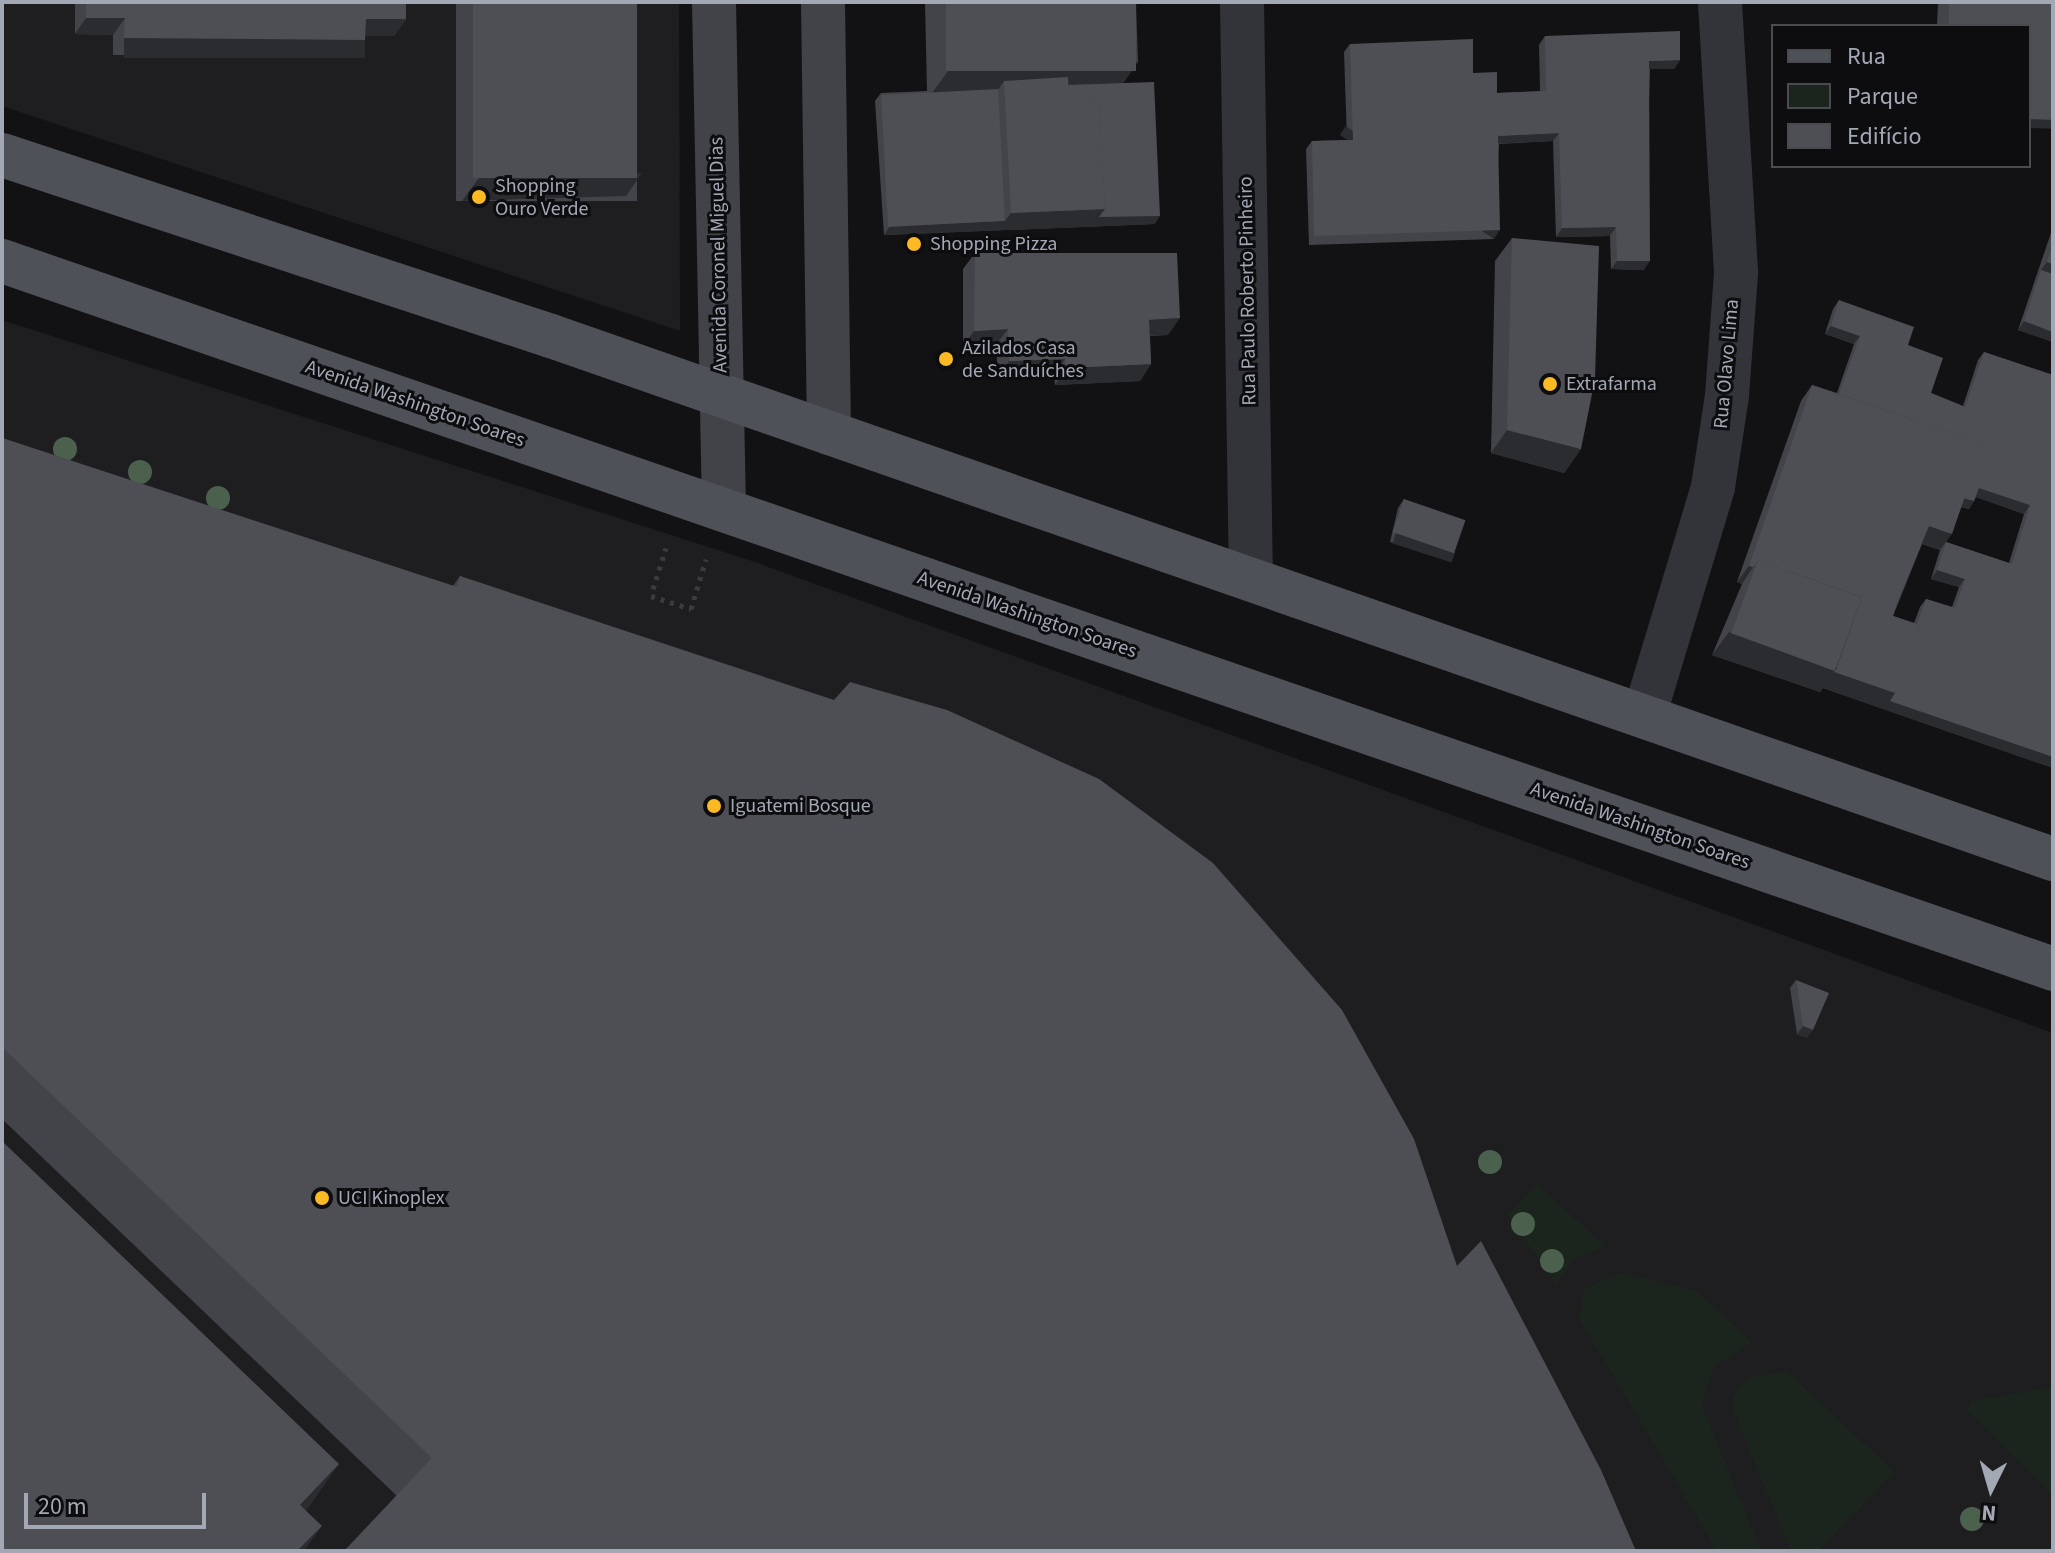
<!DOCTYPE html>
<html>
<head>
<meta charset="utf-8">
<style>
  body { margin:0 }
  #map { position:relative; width:2055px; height:1553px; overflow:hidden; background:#121214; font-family:"Source Sans 3",sans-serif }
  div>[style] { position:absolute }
  .built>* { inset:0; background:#1e1e21 }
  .green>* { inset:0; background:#1c241e }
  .path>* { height:5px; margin-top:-2.5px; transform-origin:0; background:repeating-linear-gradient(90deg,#393b40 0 4px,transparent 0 10px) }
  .minor>* { height:44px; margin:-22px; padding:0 22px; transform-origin:22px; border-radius:22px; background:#333439 }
  .secondary>* { height:44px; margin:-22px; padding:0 22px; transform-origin:22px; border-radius:22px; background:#414349 }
  .primary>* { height:44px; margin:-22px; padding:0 22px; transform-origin:22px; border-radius:22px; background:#4f5158 }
  .trees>* { width:24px; height:24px; margin:-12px; border-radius:50%; background:#4b614e }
  .wall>* { inset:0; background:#434449; transform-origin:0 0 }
  .shaded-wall>* { inset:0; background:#2b2c2f; transform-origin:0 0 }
  .building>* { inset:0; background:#4e4f55; transform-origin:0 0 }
  .dots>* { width:22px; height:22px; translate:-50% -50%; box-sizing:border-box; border:4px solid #0d0d0f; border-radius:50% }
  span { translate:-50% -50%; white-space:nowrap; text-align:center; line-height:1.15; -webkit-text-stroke:6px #0d0d0f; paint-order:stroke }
  .poi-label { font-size:20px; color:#a3a8b5 }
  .left { translate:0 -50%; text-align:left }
  .street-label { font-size:20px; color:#a3a8b5 }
  .frame { position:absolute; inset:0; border:4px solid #a3a8b5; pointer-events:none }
  .legend { position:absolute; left:1771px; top:24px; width:260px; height:144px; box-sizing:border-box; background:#0d0d0f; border:2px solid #494b51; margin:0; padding:10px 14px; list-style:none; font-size:24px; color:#a3a8b5 }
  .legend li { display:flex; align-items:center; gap:16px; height:40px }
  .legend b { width:40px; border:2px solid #494b51 }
  .north { position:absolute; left:1951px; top:1449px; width:80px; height:80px; -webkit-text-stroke:6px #0d0d0f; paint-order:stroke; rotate:185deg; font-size:22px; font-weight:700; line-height:32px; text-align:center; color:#a3a8b5 }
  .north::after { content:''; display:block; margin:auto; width:28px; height:36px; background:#a3a8b5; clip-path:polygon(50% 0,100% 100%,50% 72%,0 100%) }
  .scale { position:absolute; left:24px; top:1493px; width:182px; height:36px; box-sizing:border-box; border:4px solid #a3a8b5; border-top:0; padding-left:10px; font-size:24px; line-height:28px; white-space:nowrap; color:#a3a8b5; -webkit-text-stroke:6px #0d0d0f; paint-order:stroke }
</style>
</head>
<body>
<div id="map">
  <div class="built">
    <div style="clip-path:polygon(2px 2px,679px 2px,680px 331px,2px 106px)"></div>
    <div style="clip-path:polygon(2px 320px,752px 561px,2053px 1033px,2053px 1551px,2px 1551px)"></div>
  </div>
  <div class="green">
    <div style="clip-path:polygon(1537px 1184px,1605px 1246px,1573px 1260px,1556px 1284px,1507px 1215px)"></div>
    <div style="clip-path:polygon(1620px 1273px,1697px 1291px,1752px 1342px,1713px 1368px,1702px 1405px,1761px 1551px,1717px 1551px,1579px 1318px,1585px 1289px)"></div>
    <div style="clip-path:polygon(1786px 1371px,1895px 1472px,1818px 1551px,1791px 1551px,1734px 1413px,1733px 1397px,1747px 1378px)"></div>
    <div style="clip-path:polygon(2053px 1387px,2053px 1495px,1967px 1411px,1971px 1401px)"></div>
  </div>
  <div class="path">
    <div style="left:653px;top:589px;width:43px;rotate:-72.4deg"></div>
    <div style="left:651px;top:596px;width:42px;rotate:18deg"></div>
    <div style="left:691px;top:609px;width:52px;rotate:-73.3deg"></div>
  </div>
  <div class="minor">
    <div style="left:1242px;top:2px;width:577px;rotate:89.11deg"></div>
    <div style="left:1644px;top:716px;width:239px;rotate:-73.2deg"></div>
    <div style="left:1713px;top:487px;width:92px;rotate:-81.3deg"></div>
    <div style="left:1727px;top:396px;width:124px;rotate:-85.8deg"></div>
    <div style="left:1736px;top:272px;width:270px;rotate:-93.4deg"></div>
  </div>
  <div class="secondary">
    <div style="left:714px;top:2px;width:506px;rotate:88.87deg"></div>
    <div style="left:823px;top:2px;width:431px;rotate:89.2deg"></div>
  </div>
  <div class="primary">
    <div style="left:2px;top:155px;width:578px;rotate:18.25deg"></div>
    <div style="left:551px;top:336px;width:1590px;rotate:19.2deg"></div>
    <div style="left:2px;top:261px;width:2170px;rotate:19.04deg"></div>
  </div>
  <div class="trees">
    <div style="left:65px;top:449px"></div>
    <div style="left:140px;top:472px"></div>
    <div style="left:218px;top:498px"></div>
    <div style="left:1490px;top:1162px"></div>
    <div style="left:1523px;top:1224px"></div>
    <div style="left:1552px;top:1261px"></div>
    <div style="left:1972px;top:1519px"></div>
  </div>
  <div class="wall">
    <div style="clip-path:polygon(75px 2px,406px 2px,406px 19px,394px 36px,365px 36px,365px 40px,354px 57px,113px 55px,113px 35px,75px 34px)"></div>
    <div style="left:456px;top:2px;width:181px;height:199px"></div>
    <div style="clip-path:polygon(925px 2px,1136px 2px,1138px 62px,1123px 83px,1155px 224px,884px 235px,875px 101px,881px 93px,927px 91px)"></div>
    <div style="clip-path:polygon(1938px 2px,2053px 2px,2029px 26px,1937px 26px)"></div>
    <div style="clip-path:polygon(1545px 36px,1680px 60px,1674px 69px,1650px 69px,1644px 270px,1611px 269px,1610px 236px,1556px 237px,1553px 141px,1499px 144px,1494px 239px,1309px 245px,1306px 149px,1312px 141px,1347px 140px,1344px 52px,1350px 44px,1473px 73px,1497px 93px,1540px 91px,1539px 45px)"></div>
    <div style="clip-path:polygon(2053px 227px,2053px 342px,2018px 330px)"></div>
    <div style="clip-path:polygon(1512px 238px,1581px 449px,1564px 473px,1491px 453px,1495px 261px)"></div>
    <div style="clip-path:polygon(975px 253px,1168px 335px,1150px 336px,1151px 364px,1140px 381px,1055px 385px,1054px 375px,998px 378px,996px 345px,963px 347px,963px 269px)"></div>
    <div style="clip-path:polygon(evenodd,1839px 300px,1908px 345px,1931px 393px,1963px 406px,1978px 360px,1984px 352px,2053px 375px,2053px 768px,1823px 688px,1820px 692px,1712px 655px,1742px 584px,1737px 582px,1801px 401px,1812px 385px,1837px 393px,1854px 344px,1825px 334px,1833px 309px,1839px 300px,1976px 497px,2024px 514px,2009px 563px,1946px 542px,1961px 507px,1969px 509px,1976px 497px,1839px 300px,1922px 544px,1940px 550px,1931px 579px,1959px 587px,1952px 607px,1926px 599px,1920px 607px,1914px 623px,1893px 616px,1922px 544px)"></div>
    <div style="clip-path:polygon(2px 438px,453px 586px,460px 576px,1457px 1266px,1601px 1470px,397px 1496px,2px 1119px)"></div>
    <div style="clip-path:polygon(1404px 499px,1455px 552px,1449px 561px,1390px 542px,1398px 508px)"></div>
    <div style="clip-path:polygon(1796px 980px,1807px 1038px,1797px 1034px,1790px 988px)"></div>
  </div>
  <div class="shaded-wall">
    <div style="clip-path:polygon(86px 18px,125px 18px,113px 35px,75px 34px)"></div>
    <div style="clip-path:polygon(366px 19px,406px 19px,394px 36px,355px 36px)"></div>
    <div style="left:124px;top:38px;width:241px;height:20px"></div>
    <div style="clip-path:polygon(1680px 60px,1674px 69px,1644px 69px,1649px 61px)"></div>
    <div style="clip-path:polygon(1138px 62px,1117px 91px,1004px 81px,993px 97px,927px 100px,948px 71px)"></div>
    <div style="left:2029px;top:119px;width:24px;height:9px;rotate:2deg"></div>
    <div style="clip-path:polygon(1559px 133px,1553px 141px,1492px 144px,1498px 136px)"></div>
    <div style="clip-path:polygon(642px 173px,626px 196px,462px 201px,479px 178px)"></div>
    <div style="clip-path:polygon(1105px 209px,1160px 216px,1155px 224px,884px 235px,890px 226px,1005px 221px,1011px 213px)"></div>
    <div style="clip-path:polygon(1616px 227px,1610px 236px,1556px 237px,1562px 228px)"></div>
    <div style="left:1500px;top:230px;width:11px;height:186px;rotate:124deg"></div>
    <div style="clip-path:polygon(1617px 261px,1650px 261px,1644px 270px,1611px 269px)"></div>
    <div style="clip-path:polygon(2047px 262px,2053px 264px,2053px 285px,2041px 270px)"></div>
    <div style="clip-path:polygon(1180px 318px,1168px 335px,1138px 336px,1149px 320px)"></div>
    <div style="clip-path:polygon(2024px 321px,2053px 332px,2053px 342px,2018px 330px)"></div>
    <div style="clip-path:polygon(1831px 326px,1860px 336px,1854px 344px,1825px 334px)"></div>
    <div style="clip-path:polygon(1008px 329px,996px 345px,963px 347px,974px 331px)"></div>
    <div style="clip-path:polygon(1065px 359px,1054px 375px,998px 378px,1009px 361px)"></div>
    <div style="clip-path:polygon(1151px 364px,1140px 381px,1055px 385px,1066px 368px)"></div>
    <div style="clip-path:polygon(1507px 430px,1581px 449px,1564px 473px,1491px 453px)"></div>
    <div style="clip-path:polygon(1979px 488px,2030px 505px,2024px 514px,1973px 496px)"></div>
    <div style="clip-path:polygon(1963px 498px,1974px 501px,1969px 509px,1957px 506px)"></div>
    <div style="clip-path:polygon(1929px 526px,1952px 534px,1940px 550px,1918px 542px)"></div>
    <div style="left:1396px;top:533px;width:62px;height:11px;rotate:18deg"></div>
    <div style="clip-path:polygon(1749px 566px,1753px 567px,1742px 584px,1737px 582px)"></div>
    <div style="clip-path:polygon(1937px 570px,1965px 579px,1959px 587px,1931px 579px)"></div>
    <div style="clip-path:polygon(1729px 632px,1837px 668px,2053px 757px,2053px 768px,1823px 688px,1820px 692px,1712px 655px)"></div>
    <div style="clip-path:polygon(1803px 1026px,1813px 1030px,1807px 1038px,1797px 1034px)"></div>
    <div style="clip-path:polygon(339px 1464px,309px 1507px,270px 1547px,300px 1505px)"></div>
    <div style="clip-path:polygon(322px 1526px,304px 1551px,297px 1551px)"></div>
  </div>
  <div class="building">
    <div style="clip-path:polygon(86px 2px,406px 2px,406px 19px,366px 19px,365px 40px,124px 38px,125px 18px,86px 18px)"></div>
    <div style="left:473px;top:2px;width:164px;height:176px"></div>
    <div style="left:946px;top:2px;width:190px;height:69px"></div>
    <div style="left:1949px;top:2px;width:73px;height:24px;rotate:1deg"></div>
    <div style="clip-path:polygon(1998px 2px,2053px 2px,2053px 120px,2029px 119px,2029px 26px,2021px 26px,2022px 3px)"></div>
    <div style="clip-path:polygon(1680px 31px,1680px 60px,1649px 61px,1650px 261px,1617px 261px,1616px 227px,1562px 228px,1559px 133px,1498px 136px,1500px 230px,1314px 236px,1312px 141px,1353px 140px,1350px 44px,1473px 39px,1473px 73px,1497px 72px,1497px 93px,1546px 91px,1545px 36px)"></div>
    <div style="clip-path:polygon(1068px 77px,1069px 101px,1099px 99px,1105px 209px,1011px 213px,1004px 81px)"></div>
    <div style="clip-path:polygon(1154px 82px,1160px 216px,1099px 217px,1105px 209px,1099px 99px,1069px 101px,1068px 85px)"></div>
    <div style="left:998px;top:89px;width:132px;height:117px;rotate:87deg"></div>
    <div style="clip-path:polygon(1512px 238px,1599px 246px,1595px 379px,1581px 449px,1507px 430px)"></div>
    <div style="clip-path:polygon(2053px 244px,2053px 264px,2047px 262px)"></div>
    <div style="clip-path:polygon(975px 253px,1177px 253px,1180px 318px,1149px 320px,1151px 364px,1066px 368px,1065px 359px,1009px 361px,1008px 329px,974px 331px)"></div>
    <div style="clip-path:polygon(2041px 270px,2053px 274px,2053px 332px,2024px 321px)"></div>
    <div style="clip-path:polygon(1839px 300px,1914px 327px,1908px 345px,1943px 358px,1931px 393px,1965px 407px,1984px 352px,2053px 375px,2053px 757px,1890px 701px,1895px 693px,1920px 625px,1917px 624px,1926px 599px,1955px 608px,1965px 579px,1937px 570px,1946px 542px,2012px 564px,2030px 505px,1979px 488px,1974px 501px,1964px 498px,1983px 444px,1839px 394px,1860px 336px,1831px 326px)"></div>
    <div style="clip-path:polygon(1812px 385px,1983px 444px,1952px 534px,1929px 526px,1897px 603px,1893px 616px,1920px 625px,1895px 693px,1834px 672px,1837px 668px,1862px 597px,1758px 560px,1753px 567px,1749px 566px)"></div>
    <div style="clip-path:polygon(2px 438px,457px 587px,460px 576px,834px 700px,850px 682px,947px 710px,1099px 779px,1213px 863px,1342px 1010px,1414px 1139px,1457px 1266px,1481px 1241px,1601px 1470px,1636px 1551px,344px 1551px,432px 1458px,2px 1047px)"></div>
    <div style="left:1404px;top:499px;width:65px;height:35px;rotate:19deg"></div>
    <div style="left:1758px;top:560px;width:110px;height:78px;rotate:20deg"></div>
    <div style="clip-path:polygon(1796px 980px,1829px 993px,1813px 1030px,1803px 1026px)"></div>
    <div style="clip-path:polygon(2px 1141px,339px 1464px,300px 1505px,322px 1526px,297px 1551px,2px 1551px)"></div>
  </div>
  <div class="dots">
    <div style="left:479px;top:197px;background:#fbba24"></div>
    <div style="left:914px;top:244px;background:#fbba24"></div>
    <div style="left:946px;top:359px;background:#fbba24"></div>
    <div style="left:1550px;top:384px;background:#fbba24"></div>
    <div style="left:714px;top:806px;background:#fbba24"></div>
    <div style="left:322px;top:1198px;background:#fbba24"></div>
  </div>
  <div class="poi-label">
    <span class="left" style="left:495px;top:198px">Shopping<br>Ouro Verde</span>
    <span class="left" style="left:930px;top:244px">Shopping Pizza</span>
    <span class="left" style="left:962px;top:360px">Azilados Casa<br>de Sanduíches</span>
    <span class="left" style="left:1566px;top:384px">Extrafarma</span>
    <span class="left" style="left:730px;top:806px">Iguatemi Bosque</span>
    <span class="left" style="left:338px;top:1198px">UCI Kinoplex</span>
  </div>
  <div class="street-label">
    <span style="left:719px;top:255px;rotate:-91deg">Avenida Coronel Miguel Dias</span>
    <span style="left:1248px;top:291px;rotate:-91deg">Rua Paulo Roberto Pinheiro</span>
    <span style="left:1727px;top:364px;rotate:-85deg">Rua Olavo Lima</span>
    <span style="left:415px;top:404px;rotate:19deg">Avenida Washington Soares</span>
    <span style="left:1027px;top:615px;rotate:19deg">Avenida Washington Soares</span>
    <span style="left:1640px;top:826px;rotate:19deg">Avenida Washington Soares</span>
  </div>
  <div class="frame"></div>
  <ul class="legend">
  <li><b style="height:10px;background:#4f5158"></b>Rua</li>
  <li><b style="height:22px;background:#1c241e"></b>Parque</li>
  <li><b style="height:22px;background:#4e4f55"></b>Edifício</li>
  </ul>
  <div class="north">N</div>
  <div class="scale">20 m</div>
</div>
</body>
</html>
